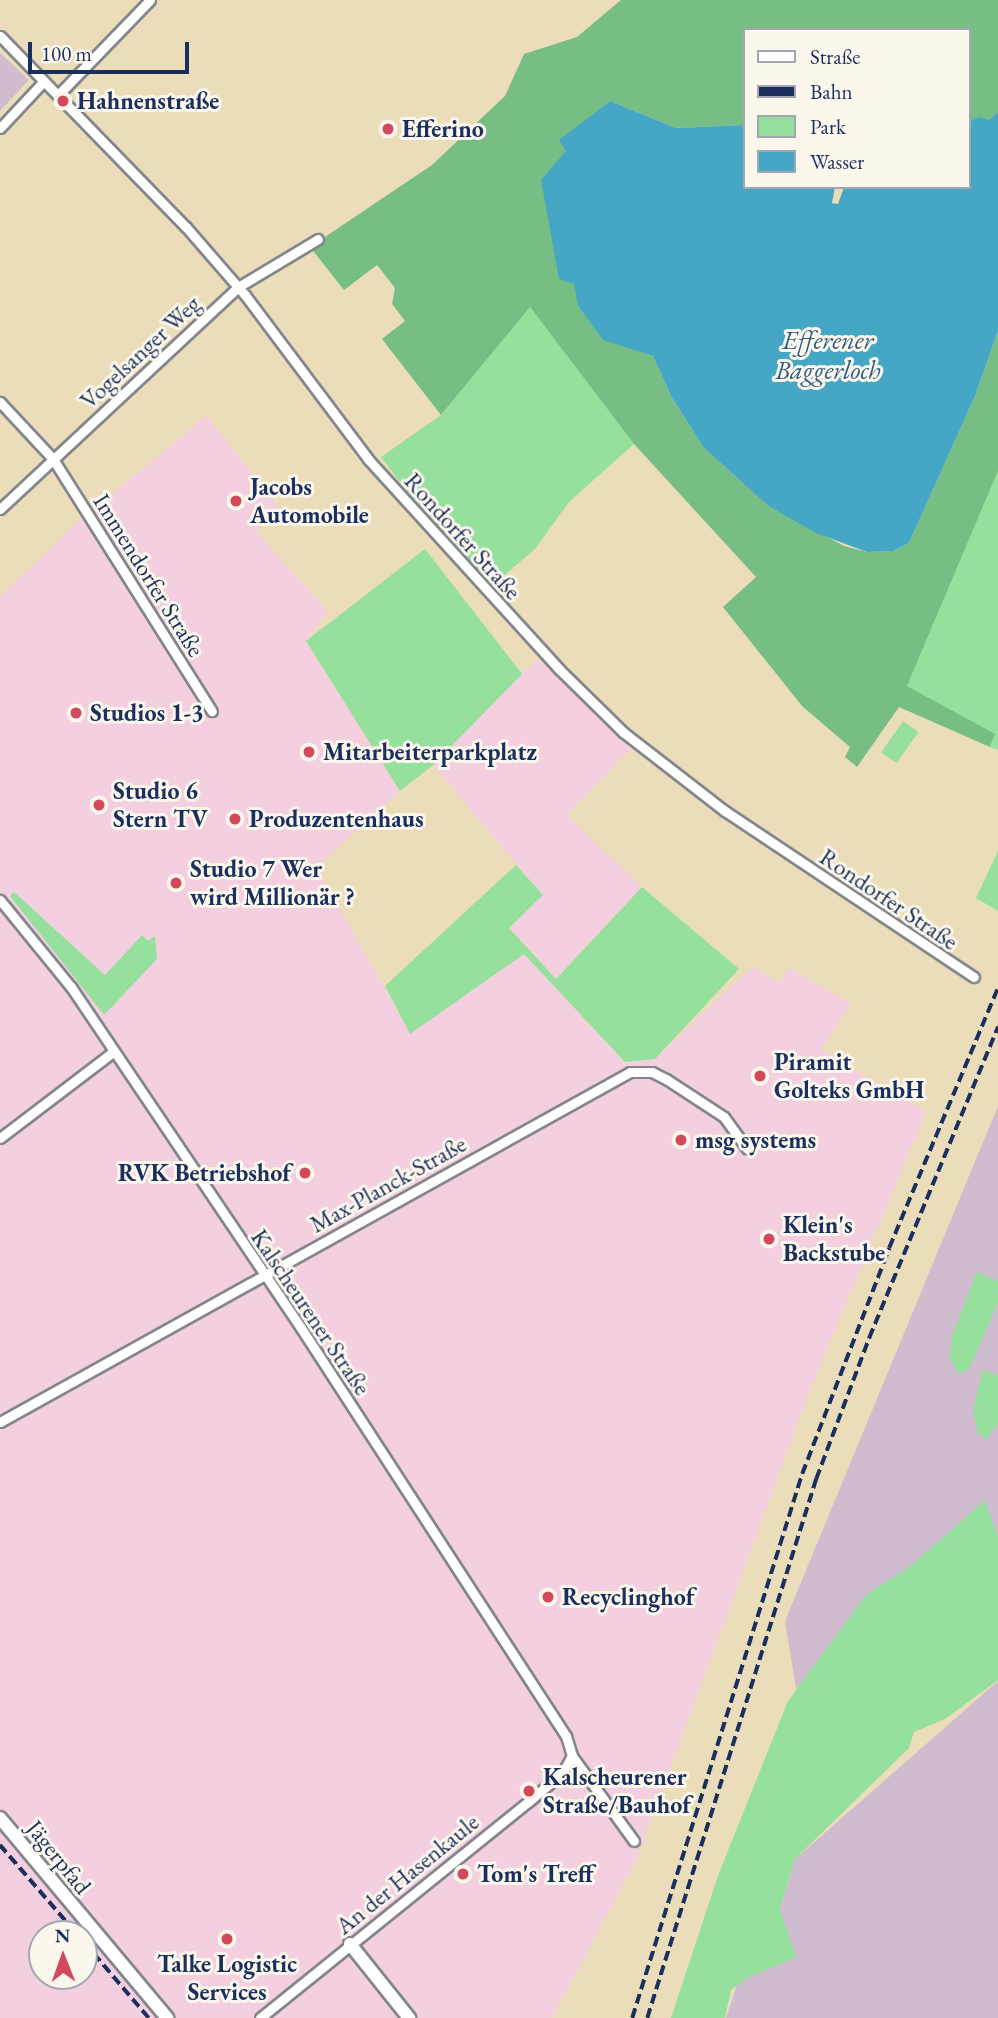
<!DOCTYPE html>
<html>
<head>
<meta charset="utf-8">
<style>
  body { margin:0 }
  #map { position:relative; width:998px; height:2018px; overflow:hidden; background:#ebddba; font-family:"EB Garamond",serif }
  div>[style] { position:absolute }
  .built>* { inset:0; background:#f3cfe0 }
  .industrial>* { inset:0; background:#cfbdcf }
  .green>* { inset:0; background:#94e09c; transform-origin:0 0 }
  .forest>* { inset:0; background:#77be84 }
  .water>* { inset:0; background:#45a7c5 }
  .roads { filter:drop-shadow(2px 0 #83868c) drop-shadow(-2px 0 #83868c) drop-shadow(0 2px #83868c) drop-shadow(0 -2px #83868c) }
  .minor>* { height:9px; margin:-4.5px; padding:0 4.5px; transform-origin:4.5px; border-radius:4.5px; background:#fff }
  .secondary>* { height:12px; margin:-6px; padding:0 6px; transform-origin:6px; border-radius:6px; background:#fff }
  .rail>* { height:3.5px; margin-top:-1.75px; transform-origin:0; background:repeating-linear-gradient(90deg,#1b2f5e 0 10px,transparent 0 15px) }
  .dots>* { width:19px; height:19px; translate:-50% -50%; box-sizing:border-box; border:4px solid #fbf7ec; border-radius:50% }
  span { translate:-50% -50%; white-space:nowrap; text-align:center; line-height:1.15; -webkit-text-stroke:6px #fbf7ec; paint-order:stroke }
  .poi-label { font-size:24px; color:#1b2f5e; font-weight:700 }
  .left { translate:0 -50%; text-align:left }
  .right { translate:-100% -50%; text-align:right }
  .street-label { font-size:24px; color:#1b2f5e }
  .water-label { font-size:26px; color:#2a5982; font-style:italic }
  .legend { position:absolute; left:743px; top:28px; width:228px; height:161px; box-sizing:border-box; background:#fbf7ec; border:2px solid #a1a7b3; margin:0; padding:9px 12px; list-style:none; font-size:21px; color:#1b2f5e }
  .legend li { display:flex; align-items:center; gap:14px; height:35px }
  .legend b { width:35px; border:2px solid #a1a7b3 }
  .north { position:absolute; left:28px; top:1920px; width:70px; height:70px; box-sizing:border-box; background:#fbf7ec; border:2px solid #a1a7b3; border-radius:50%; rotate:359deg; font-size:19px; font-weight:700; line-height:28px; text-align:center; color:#1b2f5e }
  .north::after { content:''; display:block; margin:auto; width:24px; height:32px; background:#d1495b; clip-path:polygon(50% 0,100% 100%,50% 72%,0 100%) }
  .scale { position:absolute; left:28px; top:42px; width:161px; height:32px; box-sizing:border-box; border:4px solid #1b2f5e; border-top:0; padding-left:9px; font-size:21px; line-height:24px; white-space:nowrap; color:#1b2f5e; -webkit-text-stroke:5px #fbf7ec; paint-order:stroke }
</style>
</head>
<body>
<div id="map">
  <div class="built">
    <div style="clip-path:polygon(evenodd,207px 416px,280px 510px,256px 532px,328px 611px,306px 642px,400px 791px,316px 867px,410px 1033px,524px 954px,624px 1062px,655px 1059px,753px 966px,779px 983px,790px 968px,851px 1004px,821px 1050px,926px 1112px,812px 1385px,636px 1861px,552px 2018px,0 2018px,0 597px,82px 518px,207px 416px,42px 1934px,84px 1934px,84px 1976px,42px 1976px,42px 1934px)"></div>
    <div style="clip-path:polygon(537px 659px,639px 741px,567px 815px,642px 887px,556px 979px,510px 928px,542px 894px,433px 765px)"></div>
  </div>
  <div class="industrial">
    <div style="clip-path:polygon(0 53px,29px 80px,0 111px)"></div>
    <div style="clip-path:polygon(998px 1106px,998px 1585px,800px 1713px,785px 1621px)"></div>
    <div style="clip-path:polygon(998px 1681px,998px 2018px,726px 2018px,754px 1933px,780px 1909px,795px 1859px)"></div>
  </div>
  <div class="green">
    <div style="clip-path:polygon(530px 307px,634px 444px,569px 502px,535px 549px,488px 589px,435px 528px,381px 457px,441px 415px)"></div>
    <div style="clip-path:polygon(998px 471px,998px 750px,990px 747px,995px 735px,907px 686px)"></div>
    <div style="clip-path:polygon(425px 549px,522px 674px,433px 765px,400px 791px,306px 641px)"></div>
    <div style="left:903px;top:721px;width:19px;height:38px;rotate:35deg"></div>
    <div style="clip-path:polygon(998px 851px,998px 911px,976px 898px)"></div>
    <div style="clip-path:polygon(516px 865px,543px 895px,509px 928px,556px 979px,642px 887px,739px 969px,655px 1059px,625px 1062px,524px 954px,410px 1034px,385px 986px)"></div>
    <div style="clip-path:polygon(14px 892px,105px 975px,142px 935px,148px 941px,155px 936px,157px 959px,104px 1015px,10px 896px)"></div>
    <div style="clip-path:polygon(977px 1272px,998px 1281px,998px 1302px,970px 1368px,959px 1374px,950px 1359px,952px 1337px)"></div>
    <div style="clip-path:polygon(983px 1369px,998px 1376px,998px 1423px,987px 1439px,978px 1433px,973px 1411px)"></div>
    <div style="clip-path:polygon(985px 1500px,998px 1537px,998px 1680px,945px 1719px,914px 1732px,909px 1748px,795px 1859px,780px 1909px,796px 1957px,747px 1978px,731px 1990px,725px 2018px,671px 2018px,719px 1873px,788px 1701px,867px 1594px,910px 1567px)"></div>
  </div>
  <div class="forest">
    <div style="clip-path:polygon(621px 0,998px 0,998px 112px,989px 120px,969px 122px,968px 126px,968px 30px,744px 30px,744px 125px,676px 128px,610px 101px,560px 140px,567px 151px,578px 306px,603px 339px,653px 356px,671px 396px,704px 448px,767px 505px,844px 546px,867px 552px,893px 551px,909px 543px,975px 396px,998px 331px,998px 471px,907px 686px,995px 734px,990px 747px,899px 707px,857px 767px,845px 757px,850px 747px,802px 706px,723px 607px,756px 577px,634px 444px,530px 307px,441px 415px,382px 339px,405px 321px,392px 304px,395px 288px,377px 265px,344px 290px,310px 247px,432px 165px,505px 96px,524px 54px,577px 37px)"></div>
  </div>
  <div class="water">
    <div style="clip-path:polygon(610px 101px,676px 128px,744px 125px,744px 187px,835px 187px,832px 203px,838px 204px,844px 187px,968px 187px,969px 122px,979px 117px,989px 120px,998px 112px,998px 331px,975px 396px,909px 543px,893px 551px,867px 552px,816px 533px,767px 505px,704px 448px,671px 396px,653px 356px,603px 340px,578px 306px,574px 284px,559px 279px,541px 180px,566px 151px,559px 140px)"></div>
  </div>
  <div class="roads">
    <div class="minor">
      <div style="left:0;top:36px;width:267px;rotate:45.8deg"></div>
      <div style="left:186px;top:227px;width:90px;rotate:49.1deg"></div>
      <div style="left:245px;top:295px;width:205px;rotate:53.1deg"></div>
      <div style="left:368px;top:459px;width:284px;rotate:47.7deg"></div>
      <div style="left:559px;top:669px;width:90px;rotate:44.5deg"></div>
      <div style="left:623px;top:732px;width:129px;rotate:37.8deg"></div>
      <div style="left:725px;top:811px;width:299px;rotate:33.7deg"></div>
      <div style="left:58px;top:95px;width:132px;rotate:-45.9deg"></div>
      <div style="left:0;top:128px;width:64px;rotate:-46.9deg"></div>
      <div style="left:0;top:402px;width:78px;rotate:47.1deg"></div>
      <div style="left:53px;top:459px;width:298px;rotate:57.8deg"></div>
      <div style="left:0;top:509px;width:325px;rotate:-43deg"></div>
      <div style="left:238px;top:287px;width:93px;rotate:-31deg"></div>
      <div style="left:0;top:900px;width:112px;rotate:50.8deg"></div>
      <div style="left:71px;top:987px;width:411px;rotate:56deg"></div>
      <div style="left:301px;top:1328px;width:487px;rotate:57deg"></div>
      <div style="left:566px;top:1736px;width:21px;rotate:73deg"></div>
      <div style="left:0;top:1138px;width:143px;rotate:-37.3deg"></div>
      <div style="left:0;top:1422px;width:721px;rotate:-29.05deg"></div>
      <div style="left:630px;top:1072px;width:22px"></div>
      <div style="left:652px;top:1072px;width:16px;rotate:27deg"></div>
      <div style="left:666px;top:1079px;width:69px;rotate:33.2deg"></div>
      <div style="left:724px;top:1117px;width:39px;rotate:54deg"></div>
      <div style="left:572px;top:1756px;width:105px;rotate:53.9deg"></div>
      <div style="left:260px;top:2018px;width:344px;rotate:-38.9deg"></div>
      <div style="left:528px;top:1802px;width:46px;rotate:-40.6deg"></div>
      <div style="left:563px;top:1772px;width:18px;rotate:-61deg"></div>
    </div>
    <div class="secondary">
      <div style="left:0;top:1818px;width:261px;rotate:50.1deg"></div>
      <div style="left:350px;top:1944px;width:95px;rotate:51.4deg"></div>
    </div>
  </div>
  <div class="rail">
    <div style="left:0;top:1845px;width:118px;rotate:49.1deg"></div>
    <div style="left:84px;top:1942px;width:100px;rotate:49.5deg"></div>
    <div style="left:632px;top:2018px;width:570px;rotate:-72.65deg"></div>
    <div style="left:802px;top:1474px;width:242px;rotate:-68.9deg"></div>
    <div style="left:889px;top:1248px;width:282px;rotate:-67.3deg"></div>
    <div style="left:647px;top:2018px;width:565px;rotate:-72.59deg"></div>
    <div style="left:816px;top:1479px;width:151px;rotate:-69.4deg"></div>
    <div style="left:869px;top:1338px;width:337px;rotate:-67.5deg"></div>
  </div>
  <div class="dots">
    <div style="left:63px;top:101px;background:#d1495b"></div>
    <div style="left:388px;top:129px;background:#d1495b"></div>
    <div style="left:236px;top:501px;background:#d1495b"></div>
    <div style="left:76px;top:713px;background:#d1495b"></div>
    <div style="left:309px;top:752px;background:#d1495b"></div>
    <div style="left:99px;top:805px;background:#d1495b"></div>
    <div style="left:235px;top:819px;background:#d1495b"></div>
    <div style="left:176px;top:883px;background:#d1495b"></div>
    <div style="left:760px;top:1076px;background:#d1495b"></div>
    <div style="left:681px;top:1140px;background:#d1495b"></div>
    <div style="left:305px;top:1173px;background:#d1495b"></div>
    <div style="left:769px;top:1239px;background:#d1495b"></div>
    <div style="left:548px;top:1597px;background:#d1495b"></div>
    <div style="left:529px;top:1791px;background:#d1495b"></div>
    <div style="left:463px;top:1874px;background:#d1495b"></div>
    <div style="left:227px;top:1939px;background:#d1495b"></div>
  </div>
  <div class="poi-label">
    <span class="left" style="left:77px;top:101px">Hahnenstraße</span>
    <span class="left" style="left:402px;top:129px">Efferino</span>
    <span class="left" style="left:250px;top:501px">Jacobs<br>Automobile</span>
    <span class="left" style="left:90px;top:713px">Studios 1-3</span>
    <span class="left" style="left:323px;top:752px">Mitarbeiterparkplatz</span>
    <span class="left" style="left:113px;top:805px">Studio 6<br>Stern TV</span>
    <span class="left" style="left:249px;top:819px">Produzentenhaus</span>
    <span class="left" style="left:190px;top:883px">Studio 7 Wer<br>wird Millionär ?</span>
    <span class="left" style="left:774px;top:1076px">Piramit<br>Golteks GmbH</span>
    <span class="left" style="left:695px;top:1140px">msg systems</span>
    <span class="right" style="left:291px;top:1173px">RVK Betriebshof</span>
    <span class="left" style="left:783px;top:1239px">Klein's<br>Backstube</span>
    <span class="left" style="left:562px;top:1597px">Recyclinghof</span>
    <span class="left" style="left:543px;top:1791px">Kalscheurener<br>Straße/Bauhof</span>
    <span class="left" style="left:477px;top:1874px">Tom's Treff</span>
    <span style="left:227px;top:1978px">Talke Logistic<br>Services</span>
  </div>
  <div class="street-label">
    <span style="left:140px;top:352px;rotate:-43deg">Vogelsanger Weg</span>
    <span style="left:463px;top:536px;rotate:48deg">Rondorfer Straße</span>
    <span style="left:149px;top:575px;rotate:58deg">Immendorfer Straße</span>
    <span style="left:889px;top:899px;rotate:34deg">Rondorfer Straße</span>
    <span style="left:388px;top:1184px;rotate:-29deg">Max-Planck-Straße</span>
    <span style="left:311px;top:1312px;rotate:56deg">Kalscheurener Straße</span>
    <span style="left:59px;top:1857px;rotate:51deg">Jägerpfad</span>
    <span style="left:407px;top:1874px;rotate:-39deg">An der Hasenkaule</span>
  </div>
  <div class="water-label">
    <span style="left:828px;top:356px">Efferener<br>Baggerloch</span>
  </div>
  <ul class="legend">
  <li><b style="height:9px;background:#fff"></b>Straße</li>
  <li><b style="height:9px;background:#1b2f5e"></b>Bahn</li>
  <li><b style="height:19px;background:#94e09c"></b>Park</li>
  <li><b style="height:19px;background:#45a7c5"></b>Wasser</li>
  </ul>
  <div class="north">N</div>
  <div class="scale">100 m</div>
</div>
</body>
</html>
